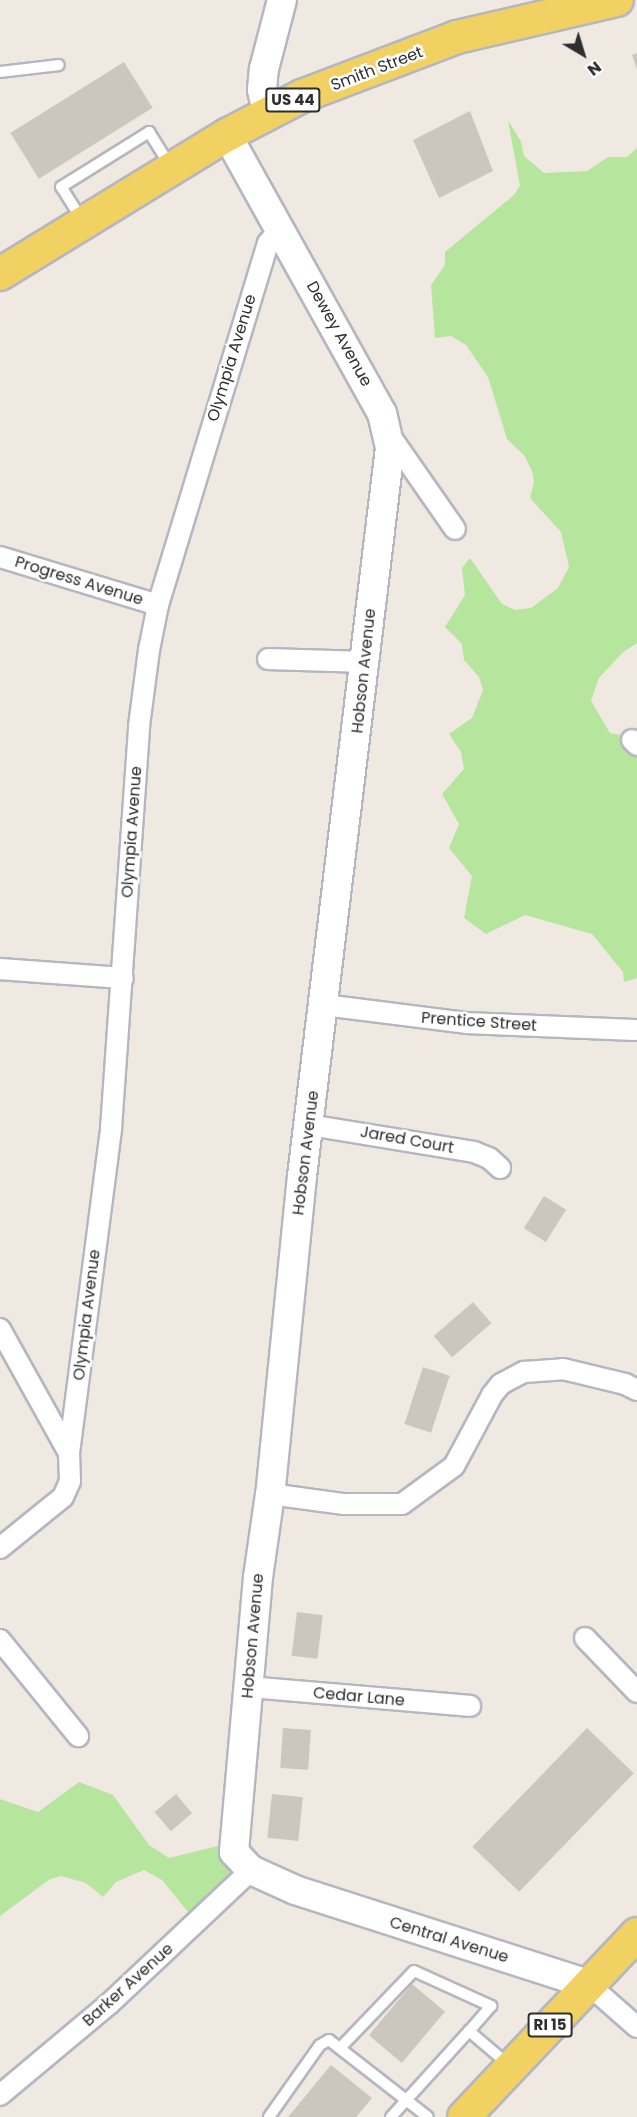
<!DOCTYPE html>
<html>
<head>
<meta charset="utf-8">
<style>
  body { margin:0 }
  #map { position:relative; width:637px; height:2117px; overflow:hidden; background:#efe9e1; font-family:Poppins,sans-serif }
  div>[style] { position:absolute }
  .green>* { inset:0; background:#b6e59e }
  .building>* { inset:0; background:#cbc7bf; transform-origin:0 0 }
  .roads { filter:drop-shadow(2px 0 #b4b7c1) drop-shadow(-2px 0 #b4b7c1) drop-shadow(0 2px #b4b7c1) drop-shadow(0 -2px #b4b7c1) }
  .lane>* { height:10px; margin:-5px; padding:0 5px; transform-origin:5px; border-radius:5px; background:#fff }
  .street>* { height:20px; margin:-10px; padding:0 10px; transform-origin:10px; border-radius:10px; background:#fff }
  .secondary>* { height:28px; margin:-14px; padding:0 14px; transform-origin:14px; border-radius:14px; background:#fff }
  .primary>* { height:32px; margin:-16px; padding:0 16px; transform-origin:16px; border-radius:16px; background:#f2d163 }
  span { translate:-50% -50%; white-space:nowrap; text-align:center; line-height:1.15; -webkit-text-stroke:5px #fff; paint-order:stroke }
  .shield-label span { padding:2px 4px; background:#fff; border:2px solid; border-radius:4px; -webkit-text-stroke-width:0 }
  .shield-label { font-size:15px; color:#2e2e2e; font-weight:700 }
  .street-label { font-size:16px; color:#2e2e2e }
  .north { position:absolute; left:553px; top:24px; width:60px; height:60px; -webkit-text-stroke:4px #fff; paint-order:stroke; rotate:142deg; font-size:16px; font-weight:700; line-height:24px; text-align:center; color:#2e2e2e }
  .north::after { content:''; display:block; margin:auto; width:21px; height:27px; background:#2e2e2e; clip-path:polygon(50% 0,100% 100%,50% 72%,0 100%) }
</style>
</head>
<body>
<div id="map">
  <div class="green">
    <div style="clip-path:polygon(508px 121px,521px 141px,524px 156px,544px 173px,587px 171px,608px 157px,627px 157px,637px 148px,637px 643px,622px 653px,599px 678px,591px 701px,610px 733px,637px 738px,637px 978px,624px 982px,623px 972px,592px 934px,525px 915px,486px 934px,464px 918px,472px 876px,449px 848px,459px 824px,442px 794px,464px 769px,461px 752px,449px 734px,472px 718px,483px 690px,479px 677px,464px 660px,462px 644px,445px 627px,465px 595px,462px 568px,470px 558px,502px 604px,515px 610px,531px 608px,558px 588px,569px 567px,561px 532px,530px 498px,534px 482px,532px 471px,524px 455px,507px 439px,488px 377px,466px 345px,451px 336px,435px 338px,431px 285px,445px 265px,445px 252px,515px 194px,520px 185px)"></div>
    <div style="clip-path:polygon(79px 1782px,113px 1795px,149px 1845px,169px 1858px,230px 1843px,244px 1863px,194px 1919px,162px 1880px,144px 1870px,116px 1882px,103px 1897px,86px 1883px,61px 1876px,50px 1879px,0 1916px,0 1799px,38px 1812px)"></div>
  </div>
  <div class="building">
    <div style="clip-path:polygon(637px 53px,637px 69px,632px 55px)"></div>
    <div style="left:124px;top:62px;width:54px;height:134px;rotate:58deg"></div>
    <div style="clip-path:polygon(470px 111px,493px 171px,439px 198px,413px 140px)"></div>
    <div style="left:544px;top:1196px;width:26px;height:38px;rotate:32deg"></div>
    <div style="left:473px;top:1302px;width:28px;height:52px;rotate:49deg"></div>
    <div style="left:423px;top:1367px;width:28px;height:60px;rotate:18deg"></div>
    <div style="left:297px;top:1612px;width:26px;height:44px;rotate:7deg"></div>
    <div style="left:283px;top:1728px;width:28px;height:40px;rotate:4deg"></div>
    <div style="left:587px;top:1728px;width:65px;height:165px;rotate:44deg"></div>
    <div style="left:176px;top:1794px;width:25px;height:28px;rotate:50deg"></div>
    <div style="left:272px;top:1794px;width:31px;height:44px;rotate:6deg"></div>
    <div style="left:412px;top:1984px;width:43px;height:67px;rotate:40deg"></div>
    <div style="clip-path:polygon(331px 2065px,372px 2098px,356px 2117px,288px 2117px)"></div>
  </div>
  <div class="roads">
    <div class="lane">
      <div style="left:0;top:72px;width:59px;rotate:-6.8deg"></div>
      <div style="left:82px;top:220px;width:39px;rotate:-122deg"></div>
      <div style="left:61px;top:187px;width:104px;rotate:-32deg"></div>
      <div style="left:149px;top:132px;width:40px;rotate:58deg"></div>
      <div style="left:341px;top:2047px;width:105px;rotate:-46.2deg"></div>
      <div style="left:414px;top:1971px;width:85px;rotate:24.4deg"></div>
      <div style="left:491px;top:2006px;width:33px;rotate:131deg"></div>
      <div style="left:269px;top:2117px;width:88px;rotate:-54.7deg"></div>
      <div style="left:320px;top:2045px;width:10px;rotate:-29deg"></div>
      <div style="left:329px;top:2040px;width:125px;rotate:37.9deg"></div>
      <div style="left:391px;top:2117px;width:116px;rotate:-47.8deg"></div>
      <div style="left:469px;top:2031px;width:54px;rotate:40.5deg"></div>
    </div>
    <div class="street">
      <div style="left:388px;top:433px;width:117px;rotate:55.1deg"></div>
      <div style="left:0;top:557px;width:165px;rotate:16.9deg"></div>
      <div style="left:268px;top:659px;width:97px;rotate:1.8deg"></div>
      <div style="left:632px;top:740px;width:7px;rotate:45deg"></div>
      <div style="left:0;top:969px;width:123px;rotate:4.2deg"></div>
      <div style="left:324px;top:1005px;width:143px;rotate:7.2deg"></div>
      <div style="left:466px;top:1023px;width:169px;rotate:2.4deg"></div>
      <div style="left:309px;top:1125px;width:167px;rotate:9.3deg"></div>
      <div style="left:474px;top:1152px;width:16px;rotate:22deg"></div>
      <div style="left:489px;top:1158px;width:15px;rotate:42deg"></div>
      <div style="left:0;top:1329px;width:142px;rotate:60.9deg"></div>
      <div style="left:270px;top:1494px;width:75px;rotate:7.7deg"></div>
      <div style="left:344px;top:1504px;width:58px"></div>
      <div style="left:402px;top:1504px;width:64px;rotate:-36.2deg"></div>
      <div style="left:454px;top:1466px;width:81px;rotate:-61.8deg"></div>
      <div style="left:492px;top:1395px;width:14px;rotate:-51deg"></div>
      <div style="left:501px;top:1384px;width:26px;rotate:-28deg"></div>
      <div style="left:524px;top:1372px;width:39px;rotate:-4deg"></div>
      <div style="left:563px;top:1369px;width:64px;rotate:13.6deg"></div>
      <div style="left:625px;top:1384px;width:13px;rotate:27deg"></div>
      <div style="left:0;top:1548px;width:81px;rotate:-39deg"></div>
      <div style="left:63px;top:1497px;width:17px;rotate:-66deg"></div>
      <div style="left:70px;top:1481px;width:28px;rotate:-92deg"></div>
      <div style="left:69px;top:1453px;width:327px;rotate:-82.6deg"></div>
      <div style="left:111px;top:1129px;width:404px;rotate:-86deg"></div>
      <div style="left:139px;top:726px;width:77px;rotate:-82.5deg"></div>
      <div style="left:149px;top:650px;width:46px;rotate:-78.7deg"></div>
      <div style="left:158px;top:605px;width:378px;rotate:-73.1deg"></div>
      <div style="left:268px;top:243px;width:18px;rotate:-49deg"></div>
      <div style="left:585px;top:1638px;width:75px;rotate:46.1deg"></div>
      <div style="left:0;top:1640px;width:124px;rotate:50.9deg"></div>
      <div style="left:249px;top:1687px;width:222px;rotate:4.9deg"></div>
      <div style="left:588px;top:1984px;width:65px;rotate:41.3deg"></div>
      <div style="left:0;top:2095px;width:142px;rotate:-39.9deg"></div>
      <div style="left:109px;top:2004px;width:195px;rotate:-43.3deg"></div>
    </div>
    <div class="secondary">
      <div style="left:267px;top:113px;width:24px;rotate:-102deg"></div>
      <div style="left:262px;top:90px;width:21px;rotate:-85deg"></div>
      <div style="left:264px;top:69px;width:71px;rotate:-75.4deg"></div>
      <div style="left:227px;top:135px;width:318px;rotate:60.9deg"></div>
      <div style="left:382px;top:413px;width:36px;rotate:77deg"></div>
      <div style="left:390px;top:448px;width:733px;rotate:96.89deg"></div>
      <div style="left:302px;top:1176px;width:320px;rotate:95.7deg"></div>
      <div style="left:270px;top:1494px;width:84px;rotate:98.2deg"></div>
      <div style="left:258px;top:1577px;width:276px;rotate:95deg"></div>
      <div style="left:234px;top:1852px;width:25px;rotate:47deg"></div>
      <div style="left:251px;top:1870px;width:48px;rotate:24.4deg"></div>
      <div style="left:295px;top:1890px;width:308px;rotate:17.8deg"></div>
    </div>
    <div class="primary">
      <div style="left:0;top:274px;width:266px;rotate:-31.5deg"></div>
      <div style="left:227px;top:135px;width:85px;rotate:-27.5deg"></div>
      <div style="left:302px;top:96px;width:166px;rotate:-20.8deg"></div>
      <div style="left:457px;top:37px;width:164px;rotate:-13deg"></div>
      <div style="left:464px;top:2117px;width:252px;rotate:-46.6deg"></div>
    </div>
  </div>
  <div class="shield-label">
    <span style="left:293px;top:100px">US 44</span>
    <span style="left:550px;top:2025px">RI 15</span>
  </div>
  <div class="street-label">
    <span style="left:377px;top:69px;rotate:-21deg">Smith Street</span>
    <span style="left:339px;top:334px;rotate:61deg">Dewey Avenue</span>
    <span style="left:232px;top:358px;rotate:-73deg">Olympia Avenue</span>
    <span style="left:79px;top:581px;rotate:17deg">Progress Avenue</span>
    <span style="left:364px;top:671px;rotate:-84deg">Hobson Avenue</span>
    <span style="left:132px;top:832px;rotate:-86deg">Olympia Avenue</span>
    <span style="left:479px;top:1022px;rotate:4deg">Prentice Street</span>
    <span style="left:407px;top:1140px;rotate:10deg">Jared Court</span>
    <span style="left:306px;top:1153px;rotate:-83deg">Hobson Avenue</span>
    <span style="left:87px;top:1315px;rotate:-83deg">Olympia Avenue</span>
    <span style="left:253px;top:1636px;rotate:-85deg">Hobson Avenue</span>
    <span style="left:359px;top:1697px;rotate:5deg">Cedar Lane</span>
    <span style="left:449px;top:1940px;rotate:17deg">Central Avenue</span>
    <span style="left:128px;top:1985px;rotate:-42deg">Barker Avenue</span>
  </div>
  <div class="north">N</div>
</div>
</body>
</html>
